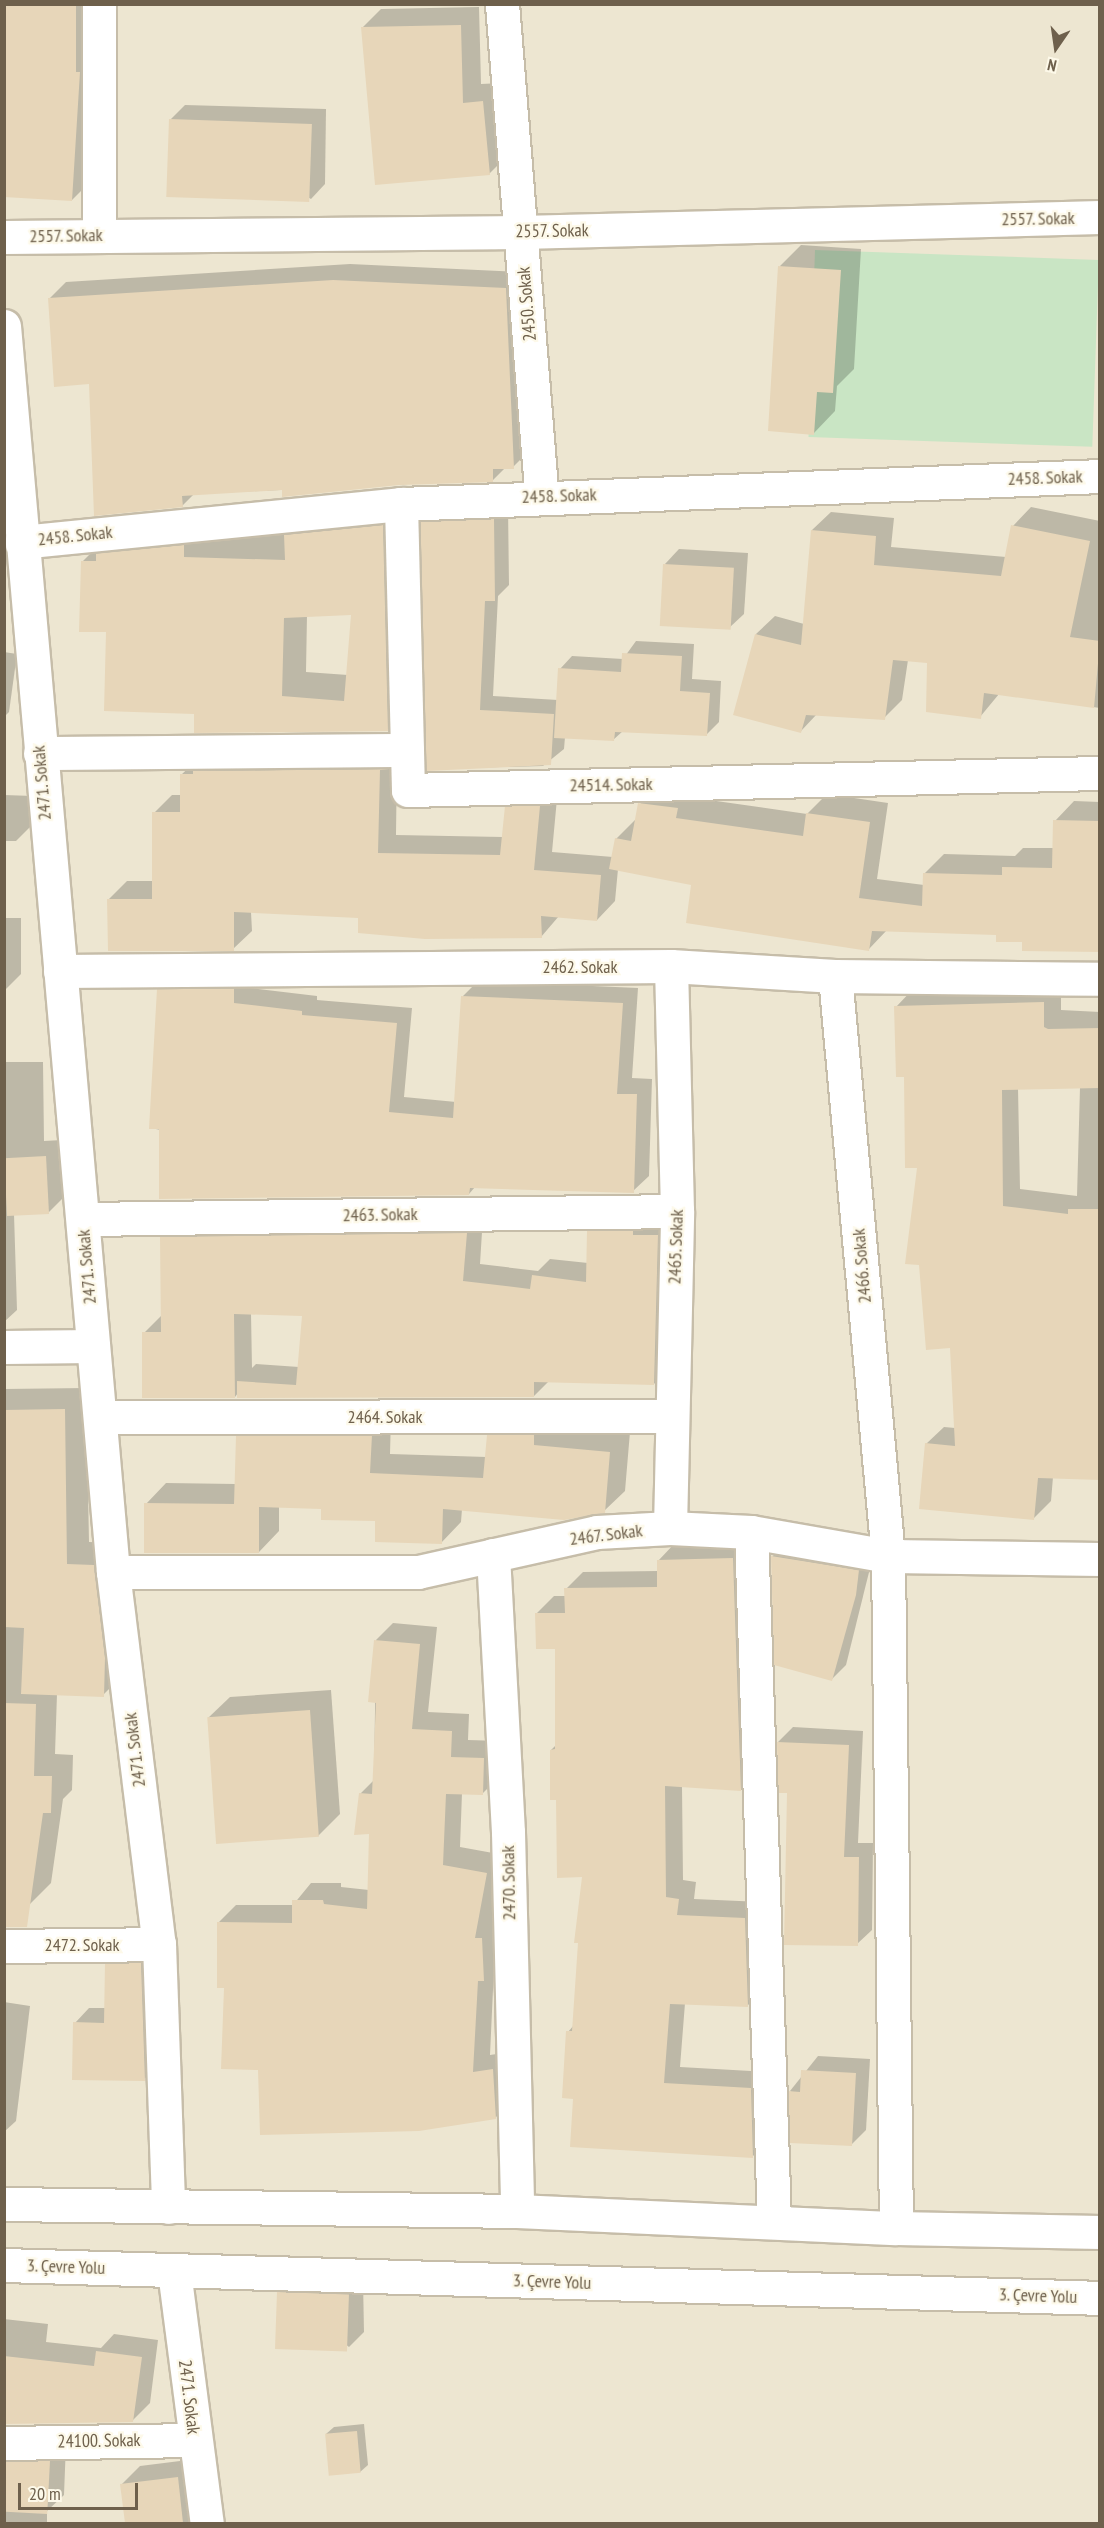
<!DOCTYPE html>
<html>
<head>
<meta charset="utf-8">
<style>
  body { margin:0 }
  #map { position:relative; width:1104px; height:2528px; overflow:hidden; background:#f9f6e3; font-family:"PT Sans Narrow",sans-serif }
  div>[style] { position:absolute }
  .residential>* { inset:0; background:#ede6d1; transform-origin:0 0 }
  .green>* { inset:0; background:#c9e5c4; transform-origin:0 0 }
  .shadow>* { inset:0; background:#0003 }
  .building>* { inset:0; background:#e7d6b9; transform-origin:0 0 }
  .roads { filter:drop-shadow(2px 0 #c6bda9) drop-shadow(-2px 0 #c6bda9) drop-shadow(0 2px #c6bda9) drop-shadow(0 -2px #c6bda9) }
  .minor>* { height:33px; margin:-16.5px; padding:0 16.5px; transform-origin:16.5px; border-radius:16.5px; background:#fff }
  .secondary>* { height:33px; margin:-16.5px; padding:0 16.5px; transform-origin:16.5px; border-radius:16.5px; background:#fff }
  span { translate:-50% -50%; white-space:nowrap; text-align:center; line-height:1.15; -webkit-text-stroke:4.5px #fdf9e9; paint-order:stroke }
  .street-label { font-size:18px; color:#6e604c }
  .frame { position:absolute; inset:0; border:6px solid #6e604c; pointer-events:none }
  .north { position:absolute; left:1026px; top:18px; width:60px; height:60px; -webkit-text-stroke:4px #fdf9e9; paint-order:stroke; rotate:193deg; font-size:16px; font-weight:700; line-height:24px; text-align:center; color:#6e604c }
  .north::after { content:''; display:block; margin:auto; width:21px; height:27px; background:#6e604c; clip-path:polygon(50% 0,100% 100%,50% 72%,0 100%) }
  .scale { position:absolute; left:18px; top:2483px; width:120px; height:27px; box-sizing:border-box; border:3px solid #6e604c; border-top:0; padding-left:8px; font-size:18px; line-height:21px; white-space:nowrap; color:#6e604c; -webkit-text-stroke:4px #fdf9e9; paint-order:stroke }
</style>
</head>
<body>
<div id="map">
  <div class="residential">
    <div style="left:5px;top:5px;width:1094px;height:2519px"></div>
  </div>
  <div class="green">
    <div style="left:815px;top:250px;width:284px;height:187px;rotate:2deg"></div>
  </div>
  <div class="shadow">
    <div style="clip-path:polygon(4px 4px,96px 4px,92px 180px,72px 200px)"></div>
    <div style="clip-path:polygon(479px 7px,481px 84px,502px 83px,508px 155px,489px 174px,362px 28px,381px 9px)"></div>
    <div style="clip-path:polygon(185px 105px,326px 109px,325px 184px,311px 199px,170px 120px)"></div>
    <div style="clip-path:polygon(801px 245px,861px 249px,854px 369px,837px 386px,835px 411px,814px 433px,780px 266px)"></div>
    <div style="clip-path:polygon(350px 264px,523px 272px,530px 450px,513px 467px,506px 467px,493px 480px,194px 494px,182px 506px,91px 383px,49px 299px,66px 282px)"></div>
    <div style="clip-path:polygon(evenodd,407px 501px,412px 705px,387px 730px,195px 712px,108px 631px,83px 561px,107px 537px,285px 535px,310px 511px,407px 501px,353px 614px,348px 675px,306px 672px,307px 615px,353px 614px)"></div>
    <div style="clip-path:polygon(508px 506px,509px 585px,498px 596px,493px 696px,558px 700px,560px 669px,572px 656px,623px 659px,636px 641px,694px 644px,692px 679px,721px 681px,719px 722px,706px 735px,623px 731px,613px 740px,565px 737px,564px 749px,543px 766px,428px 769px,422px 523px,436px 508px)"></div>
    <div style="clip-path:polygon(1031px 507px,1100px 521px,1100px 708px,999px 694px,980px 717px,929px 661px,908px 660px,902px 700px,884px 718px,817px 714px,801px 731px,756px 634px,775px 616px,804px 624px,812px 530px,831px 512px,894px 518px,891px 547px,1006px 557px,1013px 526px)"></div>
    <div style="clip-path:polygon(679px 549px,748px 553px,744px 614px,729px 628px,665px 564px)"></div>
    <div style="clip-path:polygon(4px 652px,17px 654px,9px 712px,4px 717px)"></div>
    <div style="clip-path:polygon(200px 757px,397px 758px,396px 835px,503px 837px,506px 807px,524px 789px,558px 788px,552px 852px,613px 857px,616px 839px,636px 819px,640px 804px,659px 784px,695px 798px,807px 814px,827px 794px,888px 803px,877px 879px,924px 885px,924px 874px,944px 854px,1015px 856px,1023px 848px,1054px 848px,1055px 821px,1074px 801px,1100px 802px,1100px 951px,997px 933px,887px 930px,869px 949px,693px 884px,618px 869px,615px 901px,597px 920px,559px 916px,541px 937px,360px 917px,251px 912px,252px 931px,233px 949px,108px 900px,127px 881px,154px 881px,154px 813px,172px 795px,181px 795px,181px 775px)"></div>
    <div style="clip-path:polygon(4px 795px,33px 796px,32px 825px,16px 841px,4px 841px)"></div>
    <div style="clip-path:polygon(4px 918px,21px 918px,21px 974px,5px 990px)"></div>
    <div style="clip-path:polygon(249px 973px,249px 988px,317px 996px,317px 1000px,412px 1008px,404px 1097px,456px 1102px,463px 996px,478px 981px,638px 988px,632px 1078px,652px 1079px,649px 1176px,633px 1191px,475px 1187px,469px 1194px,151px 1128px,158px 990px,174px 974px)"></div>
    <div style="clip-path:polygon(evenodd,1061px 986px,1061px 1010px,1100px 1012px,1100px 1478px,1053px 1477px,1051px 1501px,1034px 1518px,926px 1444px,944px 1427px,955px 1428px,952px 1347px,918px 1166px,896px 1007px,913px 989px,1061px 986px,1080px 1087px,1077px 1196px,1020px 1189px,1018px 1088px,1080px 1087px)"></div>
    <div style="clip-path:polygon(4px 1062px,43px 1062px,44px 1141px,62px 1140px,65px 1196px,49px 1212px,14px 1214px,17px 1310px,4px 1322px)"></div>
    <div style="clip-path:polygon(evenodd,606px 1214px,674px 1219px,671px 1366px,654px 1384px,549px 1381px,534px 1396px,238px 1393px,235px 1397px,144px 1333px,162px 1315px,161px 1237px,178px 1220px,483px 1216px,480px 1264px,538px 1271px,550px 1259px,588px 1263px,589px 1232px,606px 1214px,251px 1313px,304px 1314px,299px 1367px,256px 1364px,252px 1368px,251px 1313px)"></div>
    <div style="clip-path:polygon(86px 1388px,89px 1542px,115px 1543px,125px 1673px,103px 1695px,57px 1694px,55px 1754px,73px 1755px,72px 1790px,63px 1799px,51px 1883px,29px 1905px,4px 1904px,4px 1389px)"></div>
    <div style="clip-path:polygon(509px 1415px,630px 1432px,625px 1491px,604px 1511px,462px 1509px,461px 1522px,441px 1543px,377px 1520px,323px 1508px,279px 1506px,279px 1531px,259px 1552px,146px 1504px,166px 1483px,236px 1484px,237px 1436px,258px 1416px,391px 1416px,390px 1454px,487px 1457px,489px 1436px)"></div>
    <div style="clip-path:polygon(750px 1541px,757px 1772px,740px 1789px,682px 1786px,683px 1880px,696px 1882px,694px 1899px,762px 1902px,765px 1989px,747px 2006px,685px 2003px,680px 2067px,767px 2072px,770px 2139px,753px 2156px,568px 2032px,574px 2025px,584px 1876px,557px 1798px,551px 1750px,557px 1744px,557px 1647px,537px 1613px,554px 1596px,566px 1596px,566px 1589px,583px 1572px,658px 1571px,658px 1561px,675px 1543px)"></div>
    <div style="clip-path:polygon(787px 1542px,873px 1556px,846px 1665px,831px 1680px,772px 1557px)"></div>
    <div style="clip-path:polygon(393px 1623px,437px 1627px,428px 1712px,469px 1714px,468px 1740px,501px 1741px,500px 1776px,482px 1794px,462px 1793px,460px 1847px,504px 1855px,492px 1921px,499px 1921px,501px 1962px,494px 1968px,490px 2055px,510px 2052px,513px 2100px,495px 2118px,260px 2069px,226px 1987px,219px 1922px,236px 1905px,293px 1905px,311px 1883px,341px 1883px,341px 1887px,369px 1890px,371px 1832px,360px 1794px,374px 1780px,376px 1640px)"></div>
    <div style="clip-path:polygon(331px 1690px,340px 1814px,318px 1836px,208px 1718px,230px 1697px)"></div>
    <div style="clip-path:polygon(793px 1727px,863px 1731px,858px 1843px,873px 1843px,872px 1930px,857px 1944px,788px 1792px,778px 1742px)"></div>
    <div style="clip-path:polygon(121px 1949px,155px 1949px,159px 2065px,144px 2079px,75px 2023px,89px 2008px,106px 2008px,106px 1964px)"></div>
    <div style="clip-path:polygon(4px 2002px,30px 2006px,16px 2121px,4px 2132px)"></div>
    <div style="clip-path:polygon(818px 2056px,870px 2059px,866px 2130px,851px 2145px,790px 2091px)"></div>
    <div style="clip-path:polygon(293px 2278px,363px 2280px,364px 2332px,349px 2347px,279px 2293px)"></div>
    <div style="clip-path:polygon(4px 2319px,48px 2324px,46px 2342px,101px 2348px,114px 2334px,158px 2340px,150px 2403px,132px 2421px,4px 2423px)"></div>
    <div style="clip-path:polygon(364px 2424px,368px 2465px,360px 2472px,326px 2434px,334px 2427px)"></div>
    <div style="clip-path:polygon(4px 2430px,66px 2444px,64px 2495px,47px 2511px,47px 2524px,4px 2524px)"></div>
    <div style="clip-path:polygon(196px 2459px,204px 2524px,126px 2524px,121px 2485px,140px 2466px)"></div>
  </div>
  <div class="building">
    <div style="clip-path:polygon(4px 4px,76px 4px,76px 72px,80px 72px,72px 201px,4px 197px)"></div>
    <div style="clip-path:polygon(461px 25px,463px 103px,483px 101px,490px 175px,375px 185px,361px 27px)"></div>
    <div style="left:169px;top:119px;width:143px;height:78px;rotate:2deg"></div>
    <div style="clip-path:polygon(778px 266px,841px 270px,833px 393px,817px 392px,814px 435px,768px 431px)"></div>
    <div style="clip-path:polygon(333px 280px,506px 288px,514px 469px,493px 469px,493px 482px,399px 485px,282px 497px,282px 490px,182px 496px,183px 507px,94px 516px,89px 384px,54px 387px,48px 298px)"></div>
    <div style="clip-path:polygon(494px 519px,495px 601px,485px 601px,480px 710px,554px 714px,551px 765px,426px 771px,420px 522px)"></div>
    <div style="clip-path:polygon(evenodd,383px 525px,388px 731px,194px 733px,194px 714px,104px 711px,106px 632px,79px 632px,81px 561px,96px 561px,96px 553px,184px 545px,184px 557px,285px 560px,284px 535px,383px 525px,351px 615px,344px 701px,282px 696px,284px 618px,351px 615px)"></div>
    <div style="clip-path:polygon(1011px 525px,1090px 541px,1070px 637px,1100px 641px,1094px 708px,984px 693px,981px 719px,926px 712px,927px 663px,893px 660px,885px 720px,806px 715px,801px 733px,733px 715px,755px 634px,801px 645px,811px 530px,876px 536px,874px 565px,1001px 576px)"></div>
    <div style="left:663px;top:564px;width:71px;height:62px;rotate:3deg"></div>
    <div style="clip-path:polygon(622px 653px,682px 656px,680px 691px,710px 693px,707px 736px,615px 732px,614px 741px,554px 738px,558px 668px,621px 672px)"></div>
    <div style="clip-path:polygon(389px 769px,380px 770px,378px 853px,500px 855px,505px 806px,540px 806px,534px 870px,601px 875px,597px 921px,541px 916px,542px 938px,425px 939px,358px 933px,358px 918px,234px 912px,234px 951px,108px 951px,107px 899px,152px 899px,152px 812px,180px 812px,180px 774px,193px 774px,193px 771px)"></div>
    <div style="clip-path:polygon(638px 803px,678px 808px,676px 818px,803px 836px,806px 813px,870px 822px,859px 898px,922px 906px,923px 873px,1002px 875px,1002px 867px,1052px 868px,1053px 820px,1100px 821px,1100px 952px,1022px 951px,1022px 942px,996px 942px,996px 935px,872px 931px,869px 951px,686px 923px,691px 885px,609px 869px,615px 838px,631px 841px)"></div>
    <div style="clip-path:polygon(234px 988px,234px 1003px,302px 1011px,302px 1015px,397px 1023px,389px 1112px,453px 1118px,461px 996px,623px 1003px,617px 1094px,637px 1094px,634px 1193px,470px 1188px,469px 1195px,159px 1199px,159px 1129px,149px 1129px,157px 989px)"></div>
    <div style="clip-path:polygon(1044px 1002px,1044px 1027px,1048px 1029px,1100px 1028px,1100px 1088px,1002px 1090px,1003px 1206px,1068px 1214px,1068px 1209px,1100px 1209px,1100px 1480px,1038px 1478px,1034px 1520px,919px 1509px,925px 1443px,955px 1446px,950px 1348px,926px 1350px,919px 1265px,905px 1264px,917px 1168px,905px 1168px,904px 1077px,896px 1077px,894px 1006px)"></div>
    <div style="left:46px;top:1156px;width:58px;height:42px;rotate:87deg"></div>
    <div style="clip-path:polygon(633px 1230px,633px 1235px,658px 1235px,654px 1385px,534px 1382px,534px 1397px,237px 1398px,237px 1381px,296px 1385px,302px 1316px,234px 1314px,235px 1398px,142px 1398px,142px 1332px,161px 1332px,160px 1237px,467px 1233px,463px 1281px,530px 1289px,532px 1275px,586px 1282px,587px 1231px)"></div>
    <div style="clip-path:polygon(65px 1409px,67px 1564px,94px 1565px,105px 1658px,104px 1697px,21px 1694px,24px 1628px,4px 1627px,4px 1410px)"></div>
    <div style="clip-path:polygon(372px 1435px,370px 1473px,483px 1478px,487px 1435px,534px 1435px,534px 1445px,610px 1452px,605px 1513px,564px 1520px,443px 1509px,442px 1544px,375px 1542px,375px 1521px,321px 1520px,321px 1509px,259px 1507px,259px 1553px,144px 1553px,144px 1503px,234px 1504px,236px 1436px)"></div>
    <div style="clip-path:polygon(771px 1556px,859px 1570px,856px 1595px,832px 1681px,774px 1665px)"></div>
    <div style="clip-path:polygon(733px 1558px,741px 1791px,665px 1786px,666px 1897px,679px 1899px,677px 1915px,745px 1918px,748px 2007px,670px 2004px,664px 2083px,751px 2088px,753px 2158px,570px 2147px,573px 2099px,562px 2098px,566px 2031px,572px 2031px,578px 1943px,574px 1943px,582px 1877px,557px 1878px,556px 1800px,550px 1800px,550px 1750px,555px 1749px,555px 1649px,536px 1649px,535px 1613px,565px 1613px,564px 1588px,657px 1587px,657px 1560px)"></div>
    <div style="clip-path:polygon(374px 1640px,420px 1644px,412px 1729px,452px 1731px,451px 1757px,484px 1758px,483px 1795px,446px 1794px,443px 1865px,487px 1873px,475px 1938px,482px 1938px,484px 1981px,478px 1981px,473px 2072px,493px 2069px,496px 2119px,419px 2131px,260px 2135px,258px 2070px,221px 2069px,224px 1988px,217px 1988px,217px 1922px,292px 1923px,292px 1900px,323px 1900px,324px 1904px,367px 1909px,369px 1834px,354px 1835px,359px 1793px,372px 1794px,376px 1703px,368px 1702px)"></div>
    <div style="clip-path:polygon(4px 1703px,36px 1704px,34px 1776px,52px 1776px,51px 1813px,43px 1813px,27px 1927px,4px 1927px)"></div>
    <div style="left:310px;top:1710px;width:127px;height:103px;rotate:86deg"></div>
    <div style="clip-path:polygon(777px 1742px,849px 1745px,844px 1857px,859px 1857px,858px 1946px,784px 1945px,787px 1793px,778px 1793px)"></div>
    <div style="clip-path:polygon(105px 1963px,141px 1963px,145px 2081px,72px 2080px,73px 2022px,104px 2023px)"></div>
    <div style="clip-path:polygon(801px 2070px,856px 2073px,852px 2146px,790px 2143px,788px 2091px,800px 2092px)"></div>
    <div style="left:277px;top:2292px;width:72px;height:57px;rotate:2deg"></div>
    <div style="clip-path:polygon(96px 2351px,142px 2357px,133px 2422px,4px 2424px,4px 2356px,94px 2366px)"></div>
    <div style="left:357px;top:2431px;width:42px;height:32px;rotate:85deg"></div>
    <div style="left:50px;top:2461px;width:53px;height:46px;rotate:93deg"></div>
    <div style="clip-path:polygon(178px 2477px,183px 2523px,125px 2523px,120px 2484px)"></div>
  </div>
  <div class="roads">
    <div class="minor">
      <div style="left:502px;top:4px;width:494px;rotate:85.4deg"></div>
      <div style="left:99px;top:236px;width:232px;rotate:-90deg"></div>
      <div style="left:4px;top:237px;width:517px;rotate:-0.55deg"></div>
      <div style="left:521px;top:232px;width:579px;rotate:-1.48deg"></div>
      <div style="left:4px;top:326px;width:1251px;rotate:85deg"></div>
      <div style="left:113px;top:1572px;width:375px;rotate:83deg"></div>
      <div style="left:159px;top:1944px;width:263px;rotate:88deg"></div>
      <div style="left:401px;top:504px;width:286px;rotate:88.6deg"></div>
      <div style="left:408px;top:790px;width:692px;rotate:-1.41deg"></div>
      <div style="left:21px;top:542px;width:382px;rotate:-5.7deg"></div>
      <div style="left:401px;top:504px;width:700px;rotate:-2.29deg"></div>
      <div style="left:40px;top:753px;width:367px;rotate:-0.5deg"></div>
      <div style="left:60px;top:971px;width:611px;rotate:-0.47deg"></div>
      <div style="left:671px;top:966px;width:164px;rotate:3.5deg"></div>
      <div style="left:835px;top:976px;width:265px;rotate:0.6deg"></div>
      <div style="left:835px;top:976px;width:582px;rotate:84.78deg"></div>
      <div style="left:888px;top:1556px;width:672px;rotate:89.32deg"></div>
      <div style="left:83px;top:1219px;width:594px;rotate:-0.77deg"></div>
      <div style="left:4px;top:1347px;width:89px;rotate:-0.6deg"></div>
      <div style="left:100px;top:1417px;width:570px;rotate:-0.1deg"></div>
      <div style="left:670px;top:1528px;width:317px;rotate:-88.7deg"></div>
      <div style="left:677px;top:1211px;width:245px;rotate:-91.4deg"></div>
      <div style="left:751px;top:1532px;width:690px;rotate:88.09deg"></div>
      <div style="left:493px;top:1555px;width:277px;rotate:86.9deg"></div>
      <div style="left:508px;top:1832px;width:379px;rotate:88.6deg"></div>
      <div style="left:113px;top:1572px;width:305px"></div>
      <div style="left:418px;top:1572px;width:183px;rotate:-12.6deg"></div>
      <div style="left:597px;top:1532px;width:73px;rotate:-3.1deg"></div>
      <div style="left:670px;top:1528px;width:81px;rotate:2.8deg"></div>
      <div style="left:751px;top:1532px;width:139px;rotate:9.9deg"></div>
      <div style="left:888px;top:1556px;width:212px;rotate:0.8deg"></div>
      <div style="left:4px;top:1946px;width:155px;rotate:-0.7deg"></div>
      <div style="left:174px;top:2271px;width:255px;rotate:82.6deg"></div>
      <div style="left:4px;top:2443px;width:190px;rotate:-0.9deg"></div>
    </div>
    <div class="secondary">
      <div style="left:4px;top:2204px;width:513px;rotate:0.78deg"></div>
      <div style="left:517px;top:2211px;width:379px;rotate:2.6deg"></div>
      <div style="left:896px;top:2228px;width:204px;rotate:1.1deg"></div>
      <div style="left:4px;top:2265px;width:1096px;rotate:1.72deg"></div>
    </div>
  </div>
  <div class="street-label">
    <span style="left:1038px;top:219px;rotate:-1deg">2557. Sokak</span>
    <span style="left:552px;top:231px;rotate:-1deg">2557. Sokak</span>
    <span style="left:66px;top:236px;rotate:-1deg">2557. Sokak</span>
    <span style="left:527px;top:304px;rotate:-95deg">2450. Sokak</span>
    <span style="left:1045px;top:478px;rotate:-2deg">2458. Sokak</span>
    <span style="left:559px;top:496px;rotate:-2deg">2458. Sokak</span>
    <span style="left:75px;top:536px;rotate:-6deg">2458. Sokak</span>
    <span style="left:42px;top:783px;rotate:-95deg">2471. Sokak</span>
    <span style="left:611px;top:785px;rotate:-1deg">24514. Sokak</span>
    <span style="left:580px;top:967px">2462. Sokak</span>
    <span style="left:380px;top:1215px;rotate:-1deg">2463. Sokak</span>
    <span style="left:676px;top:1247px;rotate:-88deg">2465. Sokak</span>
    <span style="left:862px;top:1266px;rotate:-95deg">2466. Sokak</span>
    <span style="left:87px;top:1267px;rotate:-95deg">2471. Sokak</span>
    <span style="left:385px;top:1417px">2464. Sokak</span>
    <span style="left:606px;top:1535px;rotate:-7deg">2467. Sokak</span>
    <span style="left:135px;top:1750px;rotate:-97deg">2471. Sokak</span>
    <span style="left:509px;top:1883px;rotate:-91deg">2470. Sokak</span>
    <span style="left:82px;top:1945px">2472. Sokak</span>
    <span style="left:66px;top:2267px;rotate:2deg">3. Çevre Yolu</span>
    <span style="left:552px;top:2282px;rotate:2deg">3. Çevre Yolu</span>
    <span style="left:1038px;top:2296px;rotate:2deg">3. Çevre Yolu</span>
    <span style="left:189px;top:2397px;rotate:83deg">2471. Sokak</span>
    <span style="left:99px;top:2441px;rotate:-1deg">24100. Sokak</span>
  </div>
  <div class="frame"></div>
  <div class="north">N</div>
  <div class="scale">20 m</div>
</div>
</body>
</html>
